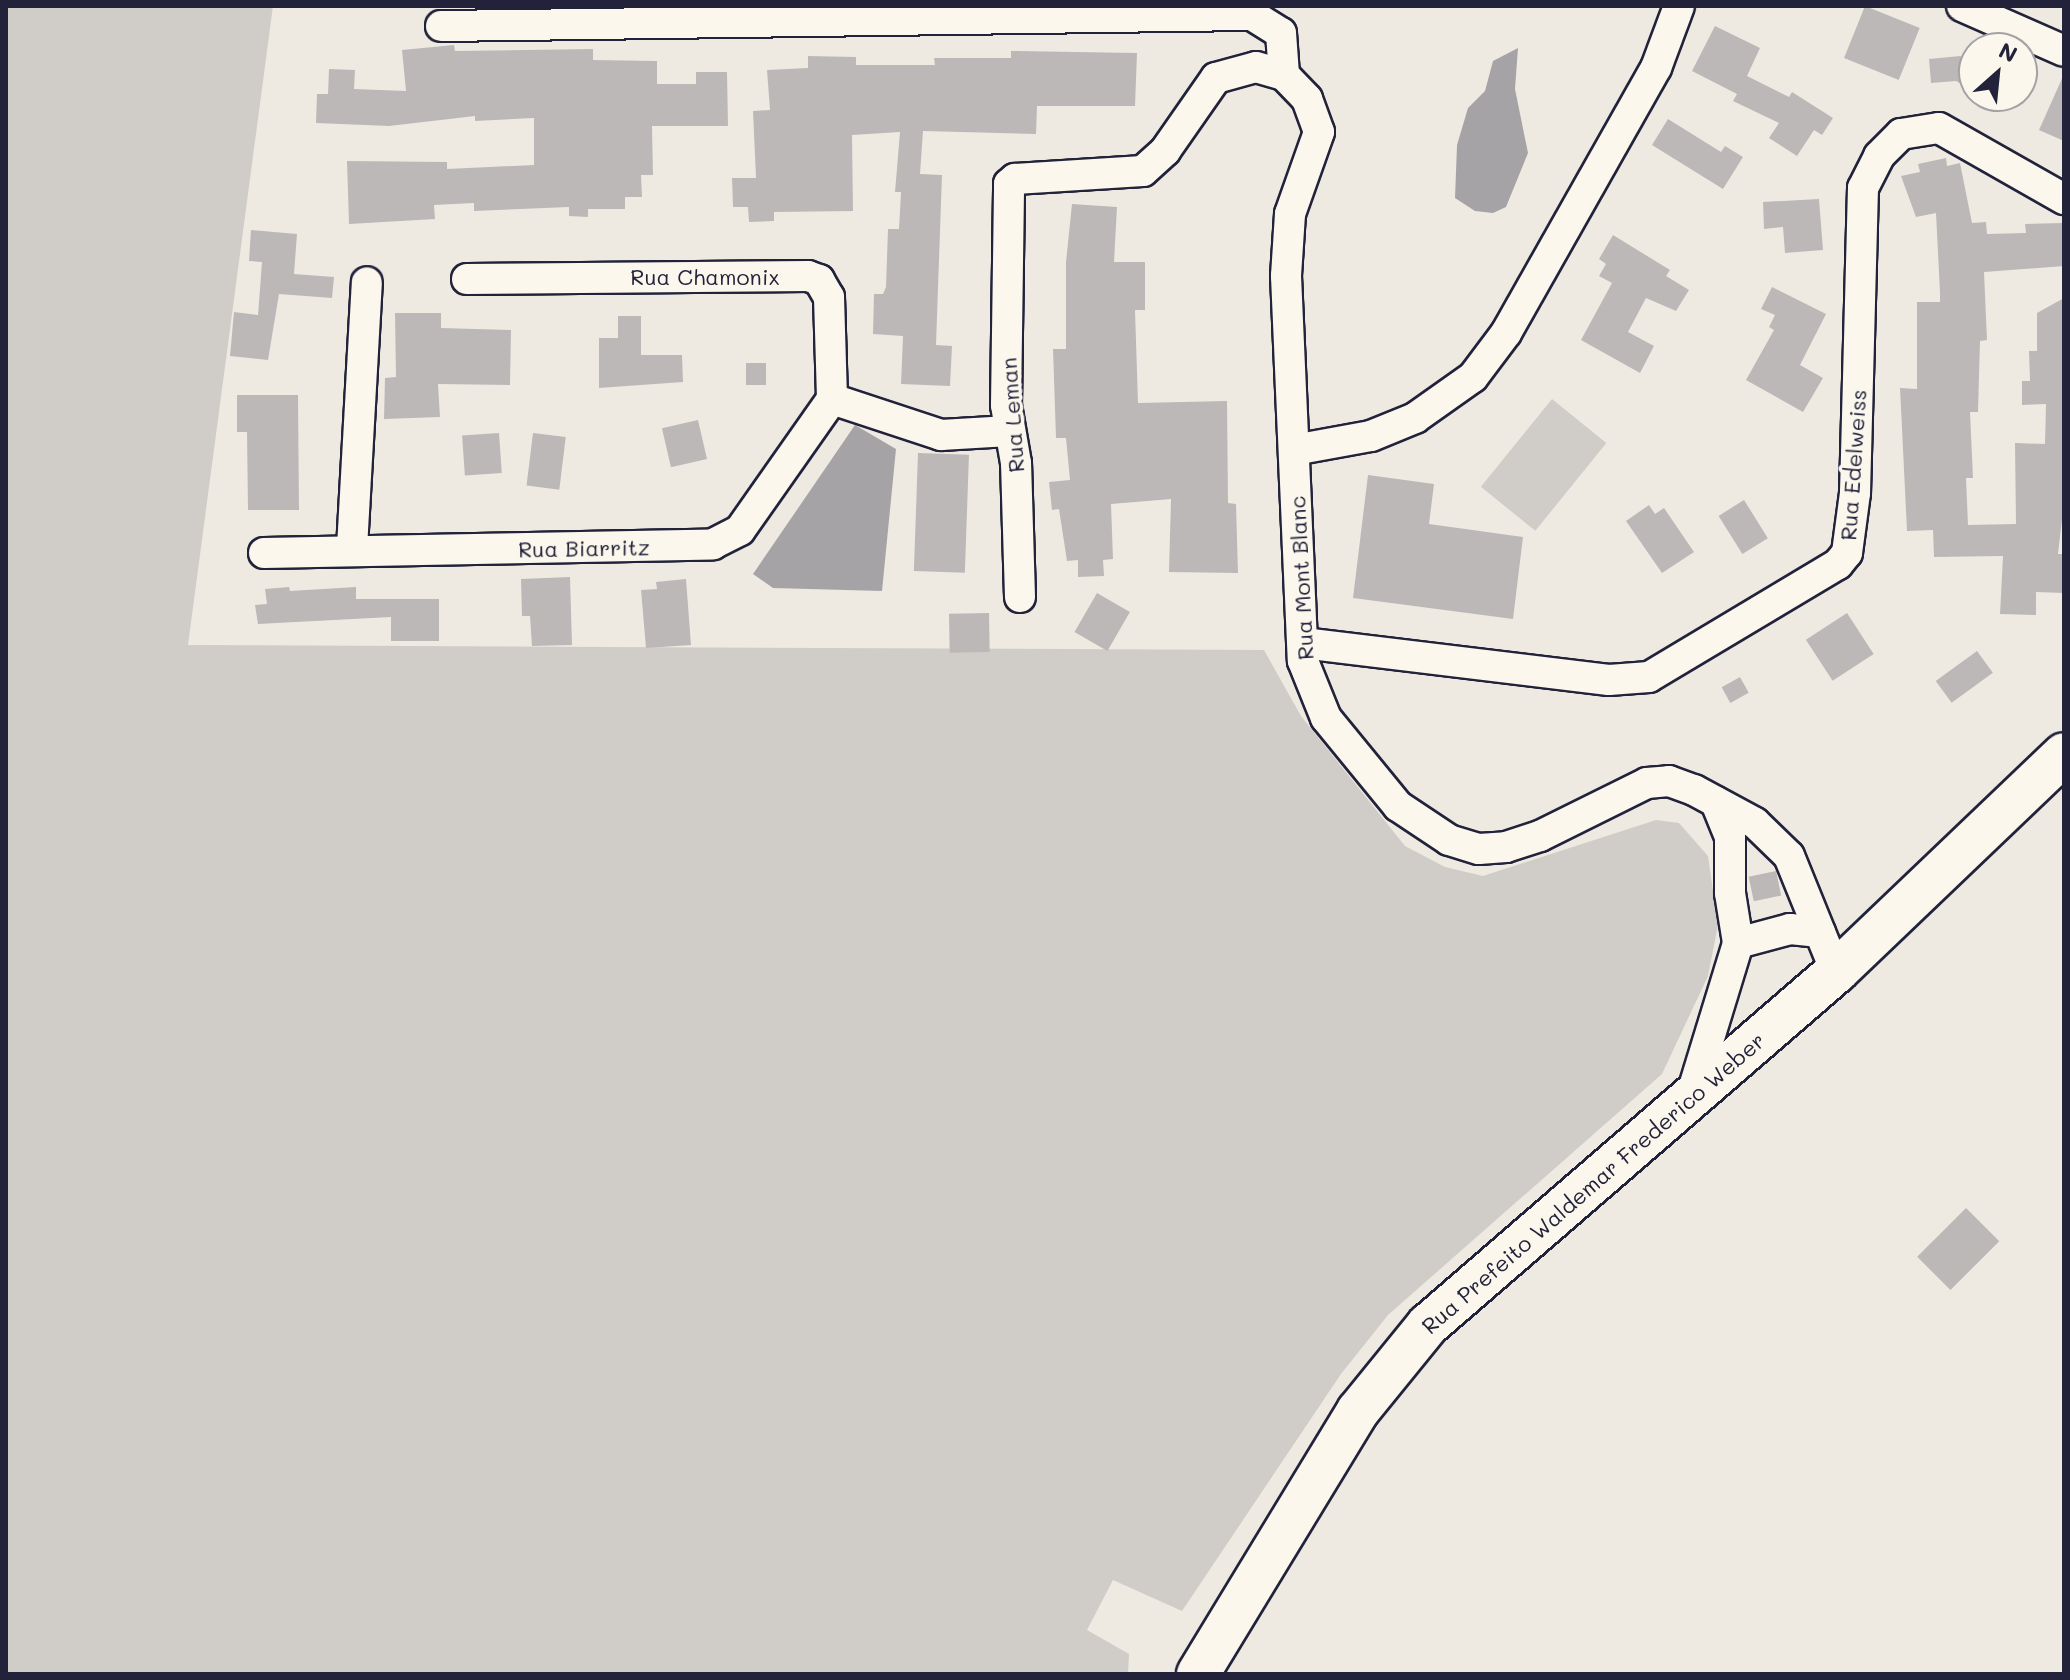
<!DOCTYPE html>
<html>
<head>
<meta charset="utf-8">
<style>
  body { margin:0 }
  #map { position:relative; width:2070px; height:1680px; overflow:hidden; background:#eeeae2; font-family:Mali,sans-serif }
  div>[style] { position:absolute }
  .green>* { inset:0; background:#d0cdc9; transform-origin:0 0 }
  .water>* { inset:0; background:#a6a3a7 }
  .building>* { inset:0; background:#bcb8b8; transform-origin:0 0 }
  .roads { filter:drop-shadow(2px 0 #22223b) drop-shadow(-2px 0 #22223b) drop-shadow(0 2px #22223b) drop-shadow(0 -2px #22223b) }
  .street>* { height:30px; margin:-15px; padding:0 15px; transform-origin:15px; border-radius:15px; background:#fbf7ec }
  .secondary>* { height:42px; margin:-21px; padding:0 21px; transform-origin:21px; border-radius:21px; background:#fbf7ec }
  span { translate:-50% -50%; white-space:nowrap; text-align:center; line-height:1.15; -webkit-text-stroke:7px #fbf7ec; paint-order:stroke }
  .street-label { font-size:22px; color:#22223b }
  .frame { position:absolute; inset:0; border:8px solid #22223b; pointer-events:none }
  .north { position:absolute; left:1958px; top:32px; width:80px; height:80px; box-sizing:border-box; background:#fbf7ec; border:2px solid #a4a2a5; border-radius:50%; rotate:27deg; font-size:22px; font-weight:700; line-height:32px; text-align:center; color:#22223b }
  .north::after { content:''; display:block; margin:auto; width:28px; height:36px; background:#22223b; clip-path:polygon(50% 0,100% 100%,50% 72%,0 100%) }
</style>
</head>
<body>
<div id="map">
  <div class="green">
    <div style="clip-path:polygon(6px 6px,273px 6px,188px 645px,1264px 650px,1301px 716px,1405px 846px,1445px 867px,1483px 876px,1656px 820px,1679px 823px,1708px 856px,1718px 925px,1708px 976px,1662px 1074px,1388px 1315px,1341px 1374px,1182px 1611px,1113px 1580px,1087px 1630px,1129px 1654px,1128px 1674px,6px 1674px)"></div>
    <div style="left:1552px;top:399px;width:70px;height:113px;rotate:39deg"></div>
  </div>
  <div class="water">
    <div style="clip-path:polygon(1518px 48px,1515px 89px,1528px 153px,1506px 207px,1493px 213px,1475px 211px,1455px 198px,1457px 145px,1468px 108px,1485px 91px,1493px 61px)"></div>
    <div style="clip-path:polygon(855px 425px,896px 449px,882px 591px,773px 588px,753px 574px)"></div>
  </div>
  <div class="building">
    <div style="left:1865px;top:6px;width:59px;height:56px;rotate:22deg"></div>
    <div style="clip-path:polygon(1715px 26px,1760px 48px,1747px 76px,1789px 97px,1792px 92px,1833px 118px,1822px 135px,1814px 130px,1797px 156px,1769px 138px,1779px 123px,1733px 101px,1737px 94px,1692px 71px)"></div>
    <div style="clip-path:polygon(454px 45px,455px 51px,593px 49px,593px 60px,657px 61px,657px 84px,696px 84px,696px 72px,727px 72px,728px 126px,652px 126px,653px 175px,641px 175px,642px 197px,625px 197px,625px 209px,588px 209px,588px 217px,569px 216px,569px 207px,474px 211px,474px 203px,434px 205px,435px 219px,349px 224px,347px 161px,447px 162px,447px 169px,534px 165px,534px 118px,475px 121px,475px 116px,389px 126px,316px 123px,317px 94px,328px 94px,329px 69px,355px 70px,354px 89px,406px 91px,402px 50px)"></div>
    <div style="clip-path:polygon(1011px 51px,1137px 53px,1135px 106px,1037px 106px,1036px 134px,923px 131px,920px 174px,942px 175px,936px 345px,952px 346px,950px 386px,901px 384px,903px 336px,873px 334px,874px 294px,883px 294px,886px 287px,888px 229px,899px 229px,901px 192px,895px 192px,900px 132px,852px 135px,853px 211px,774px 212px,774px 221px,749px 222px,748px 207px,733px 207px,732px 178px,756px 178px,753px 111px,770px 110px,767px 70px,808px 68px,808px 56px,856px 57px,856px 65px,935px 65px,934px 58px,1011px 58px)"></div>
    <div style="clip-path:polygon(1960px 56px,1974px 64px,1974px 91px,1956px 81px,1931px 83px,1929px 59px)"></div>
    <div style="clip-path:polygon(2064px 74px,2064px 141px,2039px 130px)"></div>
    <div style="clip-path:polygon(1668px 119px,1721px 152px,1725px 146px,1743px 157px,1723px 189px,1652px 145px)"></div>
    <div style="clip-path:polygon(1946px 158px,1947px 166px,1960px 163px,1972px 223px,1986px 222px,1987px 234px,2026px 233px,2025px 224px,2064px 223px,2064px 266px,1984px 272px,1987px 340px,1980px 341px,1978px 412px,1970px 412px,1973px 478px,1966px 478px,1968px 525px,2016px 524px,2015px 443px,2045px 444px,2046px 404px,2022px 405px,2022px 381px,2030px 381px,2029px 351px,2037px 351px,2037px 313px,2064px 298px,2064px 502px,2058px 554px,2064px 554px,2064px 593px,2036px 592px,2036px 615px,2000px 614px,2003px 556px,1934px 557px,1933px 530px,1907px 531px,1900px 388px,1917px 389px,1917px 302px,1940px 302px,1940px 293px,1936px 213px,1916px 217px,1901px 176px,1920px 172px,1918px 164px)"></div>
    <div style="clip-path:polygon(1819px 199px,1823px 250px,1785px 253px,1783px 227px,1764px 229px,1763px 202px)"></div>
    <div style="clip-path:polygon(1072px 204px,1117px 207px,1114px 262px,1145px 262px,1145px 310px,1135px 310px,1138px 403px,1227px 401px,1228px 503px,1236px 504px,1238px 573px,1169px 572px,1171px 499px,1111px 504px,1113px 559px,1103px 560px,1104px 576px,1078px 577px,1078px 560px,1067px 561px,1059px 509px,1052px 510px,1049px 482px,1070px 480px,1066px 438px,1056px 438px,1053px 349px,1066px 349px,1066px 262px)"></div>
    <div style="clip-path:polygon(251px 230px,297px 234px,294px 274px,334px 277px,332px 298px,279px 294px,268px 360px,230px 356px,234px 312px,258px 315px,262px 262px,249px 261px)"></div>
    <div style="clip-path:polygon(1613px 235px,1670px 270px,1666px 276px,1689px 290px,1676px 311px,1646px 298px,1628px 332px,1654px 346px,1640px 373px,1581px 340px,1612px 283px,1599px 276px,1606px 264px,1599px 259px)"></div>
    <div style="clip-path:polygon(1772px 287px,1826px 314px,1800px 365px,1823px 378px,1803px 412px,1746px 380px,1774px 330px,1769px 327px,1775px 315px,1761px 309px)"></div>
    <div style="clip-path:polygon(395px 313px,441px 313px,441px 328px,511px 330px,510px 385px,438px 384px,440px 417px,384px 419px,385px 378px,396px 377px)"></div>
    <div style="clip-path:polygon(618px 316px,641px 316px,641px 355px,682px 355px,683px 382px,599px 388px,599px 338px,618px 338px)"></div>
    <div style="left:746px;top:363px;width:20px;height:22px"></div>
    <div style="clip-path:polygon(237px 395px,298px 395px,299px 510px,248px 510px,247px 432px,237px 432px)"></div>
    <div style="left:698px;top:420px;width:40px;height:37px;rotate:77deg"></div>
    <div style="left:499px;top:433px;width:40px;height:37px;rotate:86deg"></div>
    <div style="left:533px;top:433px;width:33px;height:53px;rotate:7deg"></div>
    <div style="left:918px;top:453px;width:51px;height:118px;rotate:2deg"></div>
    <div style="clip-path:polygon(1368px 475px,1434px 484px,1429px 524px,1523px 537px,1513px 619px,1353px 598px)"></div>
    <div style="left:1744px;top:500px;width:45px;height:30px;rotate:58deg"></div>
    <div style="clip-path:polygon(1649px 505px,1655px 514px,1664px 508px,1694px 552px,1662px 573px,1626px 521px)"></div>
    <div style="clip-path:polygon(570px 577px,572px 645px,532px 646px,530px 616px,522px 616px,521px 579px)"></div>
    <div style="clip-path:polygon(686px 579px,691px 645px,646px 648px,641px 590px,657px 589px,656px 582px)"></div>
    <div style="clip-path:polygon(289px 587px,290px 591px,356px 587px,356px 599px,439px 599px,439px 641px,391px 641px,391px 617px,258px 624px,255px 605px,267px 604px,265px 589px)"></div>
    <div style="left:1097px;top:593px;width:38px;height:45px;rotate:30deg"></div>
    <div style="left:989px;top:613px;width:39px;height:40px;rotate:89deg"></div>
    <div style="left:1847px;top:613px;width:49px;height:49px;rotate:57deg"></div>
    <div style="left:1977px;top:651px;width:27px;height:51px;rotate:54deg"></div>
    <div style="left:1740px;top:677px;width:18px;height:21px;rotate:61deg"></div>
    <div style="left:1776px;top:871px;width:25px;height:28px;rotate:78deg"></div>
    <div style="left:1966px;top:1208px;width:47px;height:69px;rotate:45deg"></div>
  </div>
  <div class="roads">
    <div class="street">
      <div style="left:1962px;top:6px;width:111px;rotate:23.8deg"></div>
      <div style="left:441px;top:26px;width:811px;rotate:-0.78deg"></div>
      <div style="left:1252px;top:15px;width:34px;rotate:32deg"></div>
      <div style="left:1281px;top:33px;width:42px;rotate:85.9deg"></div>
      <div style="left:467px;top:279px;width:341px;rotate:-0.5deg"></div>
      <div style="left:808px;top:276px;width:12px;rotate:20deg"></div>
      <div style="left:819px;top:280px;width:20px;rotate:60deg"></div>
      <div style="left:829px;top:297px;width:102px;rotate:88.3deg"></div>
      <div style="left:832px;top:399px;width:115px;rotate:18.3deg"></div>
      <div style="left:941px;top:435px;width:68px;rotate:-3.4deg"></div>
      <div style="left:1294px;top:450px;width:78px;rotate:-10.3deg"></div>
      <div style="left:1371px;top:436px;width:48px;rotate:-22.2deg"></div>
      <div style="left:1415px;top:418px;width:71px;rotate:-35.3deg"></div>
      <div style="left:1473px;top:377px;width:55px;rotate:-53.1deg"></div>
      <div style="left:1506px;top:333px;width:305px;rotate:-60.5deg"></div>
      <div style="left:1656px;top:68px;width:66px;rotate:-69.6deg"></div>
      <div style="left:352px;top:548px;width:266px;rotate:-86.8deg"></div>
      <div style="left:264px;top:553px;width:449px;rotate:-1.1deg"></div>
      <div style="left:713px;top:544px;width:30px;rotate:-27deg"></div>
      <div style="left:740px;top:530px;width:160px;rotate:-54.9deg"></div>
      <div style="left:1020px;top:597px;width:134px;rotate:-91.7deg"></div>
      <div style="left:1016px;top:463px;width:59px;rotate:-99.8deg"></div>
      <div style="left:1006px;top:405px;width:221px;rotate:-89.2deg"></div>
      <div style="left:1009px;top:184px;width:8px;rotate:-40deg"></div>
      <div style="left:1015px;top:179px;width:128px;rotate:-3.6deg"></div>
      <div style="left:1143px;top:171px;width:30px;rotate:-42deg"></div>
      <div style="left:1165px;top:151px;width:89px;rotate:-55.1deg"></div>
      <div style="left:1216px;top:78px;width:41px;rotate:-15.4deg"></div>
      <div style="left:1256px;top:67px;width:29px;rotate:16deg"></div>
      <div style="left:1284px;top:75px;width:33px;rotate:46deg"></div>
      <div style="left:1307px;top:99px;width:35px;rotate:70deg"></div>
      <div style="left:1319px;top:132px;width:87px;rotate:109.5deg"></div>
      <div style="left:1290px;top:214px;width:62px;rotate:93.7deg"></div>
      <div style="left:1286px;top:276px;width:385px;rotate:87.5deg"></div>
      <div style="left:1303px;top:661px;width:61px;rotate:68deg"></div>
      <div style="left:1326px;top:718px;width:114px;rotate:50.7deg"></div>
      <div style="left:1398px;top:806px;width:61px;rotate:33.7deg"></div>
      <div style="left:1449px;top:840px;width:31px;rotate:17deg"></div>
      <div style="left:1479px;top:849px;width:27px;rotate:-4deg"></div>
      <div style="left:1506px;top:847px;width:36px;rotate:-18deg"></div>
      <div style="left:1540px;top:836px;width:119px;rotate:-26.4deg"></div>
      <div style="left:1647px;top:783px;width:22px;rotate:-5deg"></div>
      <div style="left:1669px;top:781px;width:27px;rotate:20deg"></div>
      <div style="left:1694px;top:790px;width:69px;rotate:28.4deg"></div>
      <div style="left:1755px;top:823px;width:47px;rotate:44.1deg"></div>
      <div style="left:1789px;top:856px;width:125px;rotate:67.9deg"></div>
      <div style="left:1303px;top:643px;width:308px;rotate:6.9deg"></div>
      <div style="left:1609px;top:680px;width:40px;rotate:-4.3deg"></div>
      <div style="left:1649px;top:677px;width:220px;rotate:-30.9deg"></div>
      <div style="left:1838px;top:564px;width:14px;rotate:-51deg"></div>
      <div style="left:1847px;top:553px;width:61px;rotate:-82.4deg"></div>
      <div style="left:1855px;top:493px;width:305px;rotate:-88.5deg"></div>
      <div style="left:1863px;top:188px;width:36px;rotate:-63deg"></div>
      <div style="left:1879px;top:156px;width:31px;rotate:-45deg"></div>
      <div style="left:1901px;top:134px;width:38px;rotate:-9deg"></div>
      <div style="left:1939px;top:128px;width:144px;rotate:29.6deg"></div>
      <div style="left:1738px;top:943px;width:54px;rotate:-15.1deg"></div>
      <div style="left:1790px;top:929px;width:30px;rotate:6deg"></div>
      <div style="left:1691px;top:1097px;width:161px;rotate:-73deg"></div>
      <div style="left:1738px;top:943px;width:51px;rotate:-99.1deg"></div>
      <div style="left:1730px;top:893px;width:56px;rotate:-90deg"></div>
      <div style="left:1730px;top:837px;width:38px;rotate:-112deg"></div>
    </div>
    <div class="secondary">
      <div style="left:1198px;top:1674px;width:308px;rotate:-58.7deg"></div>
      <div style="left:1358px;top:1411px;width:111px;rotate:-50.9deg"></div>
      <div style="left:1428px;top:1325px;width:540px;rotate:-40.87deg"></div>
      <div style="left:1836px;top:972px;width:315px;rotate:-43.7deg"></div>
    </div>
  </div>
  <div class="street-label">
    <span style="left:705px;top:277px">Rua Chamonix</span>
    <span style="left:1012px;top:415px;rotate:-94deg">Rua Leman</span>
    <span style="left:1853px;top:465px;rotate:-86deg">Rua Edelweiss</span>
    <span style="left:584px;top:548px;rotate:-1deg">Rua Biarritz</span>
    <span style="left:1301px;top:578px;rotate:-93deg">Rua Mont Blanc</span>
    <span style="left:1593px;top:1183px;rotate:-41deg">Rua Prefeito Waldemar Frederico Weber</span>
  </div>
  <div class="frame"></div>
  <div class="north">N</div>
</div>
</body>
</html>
